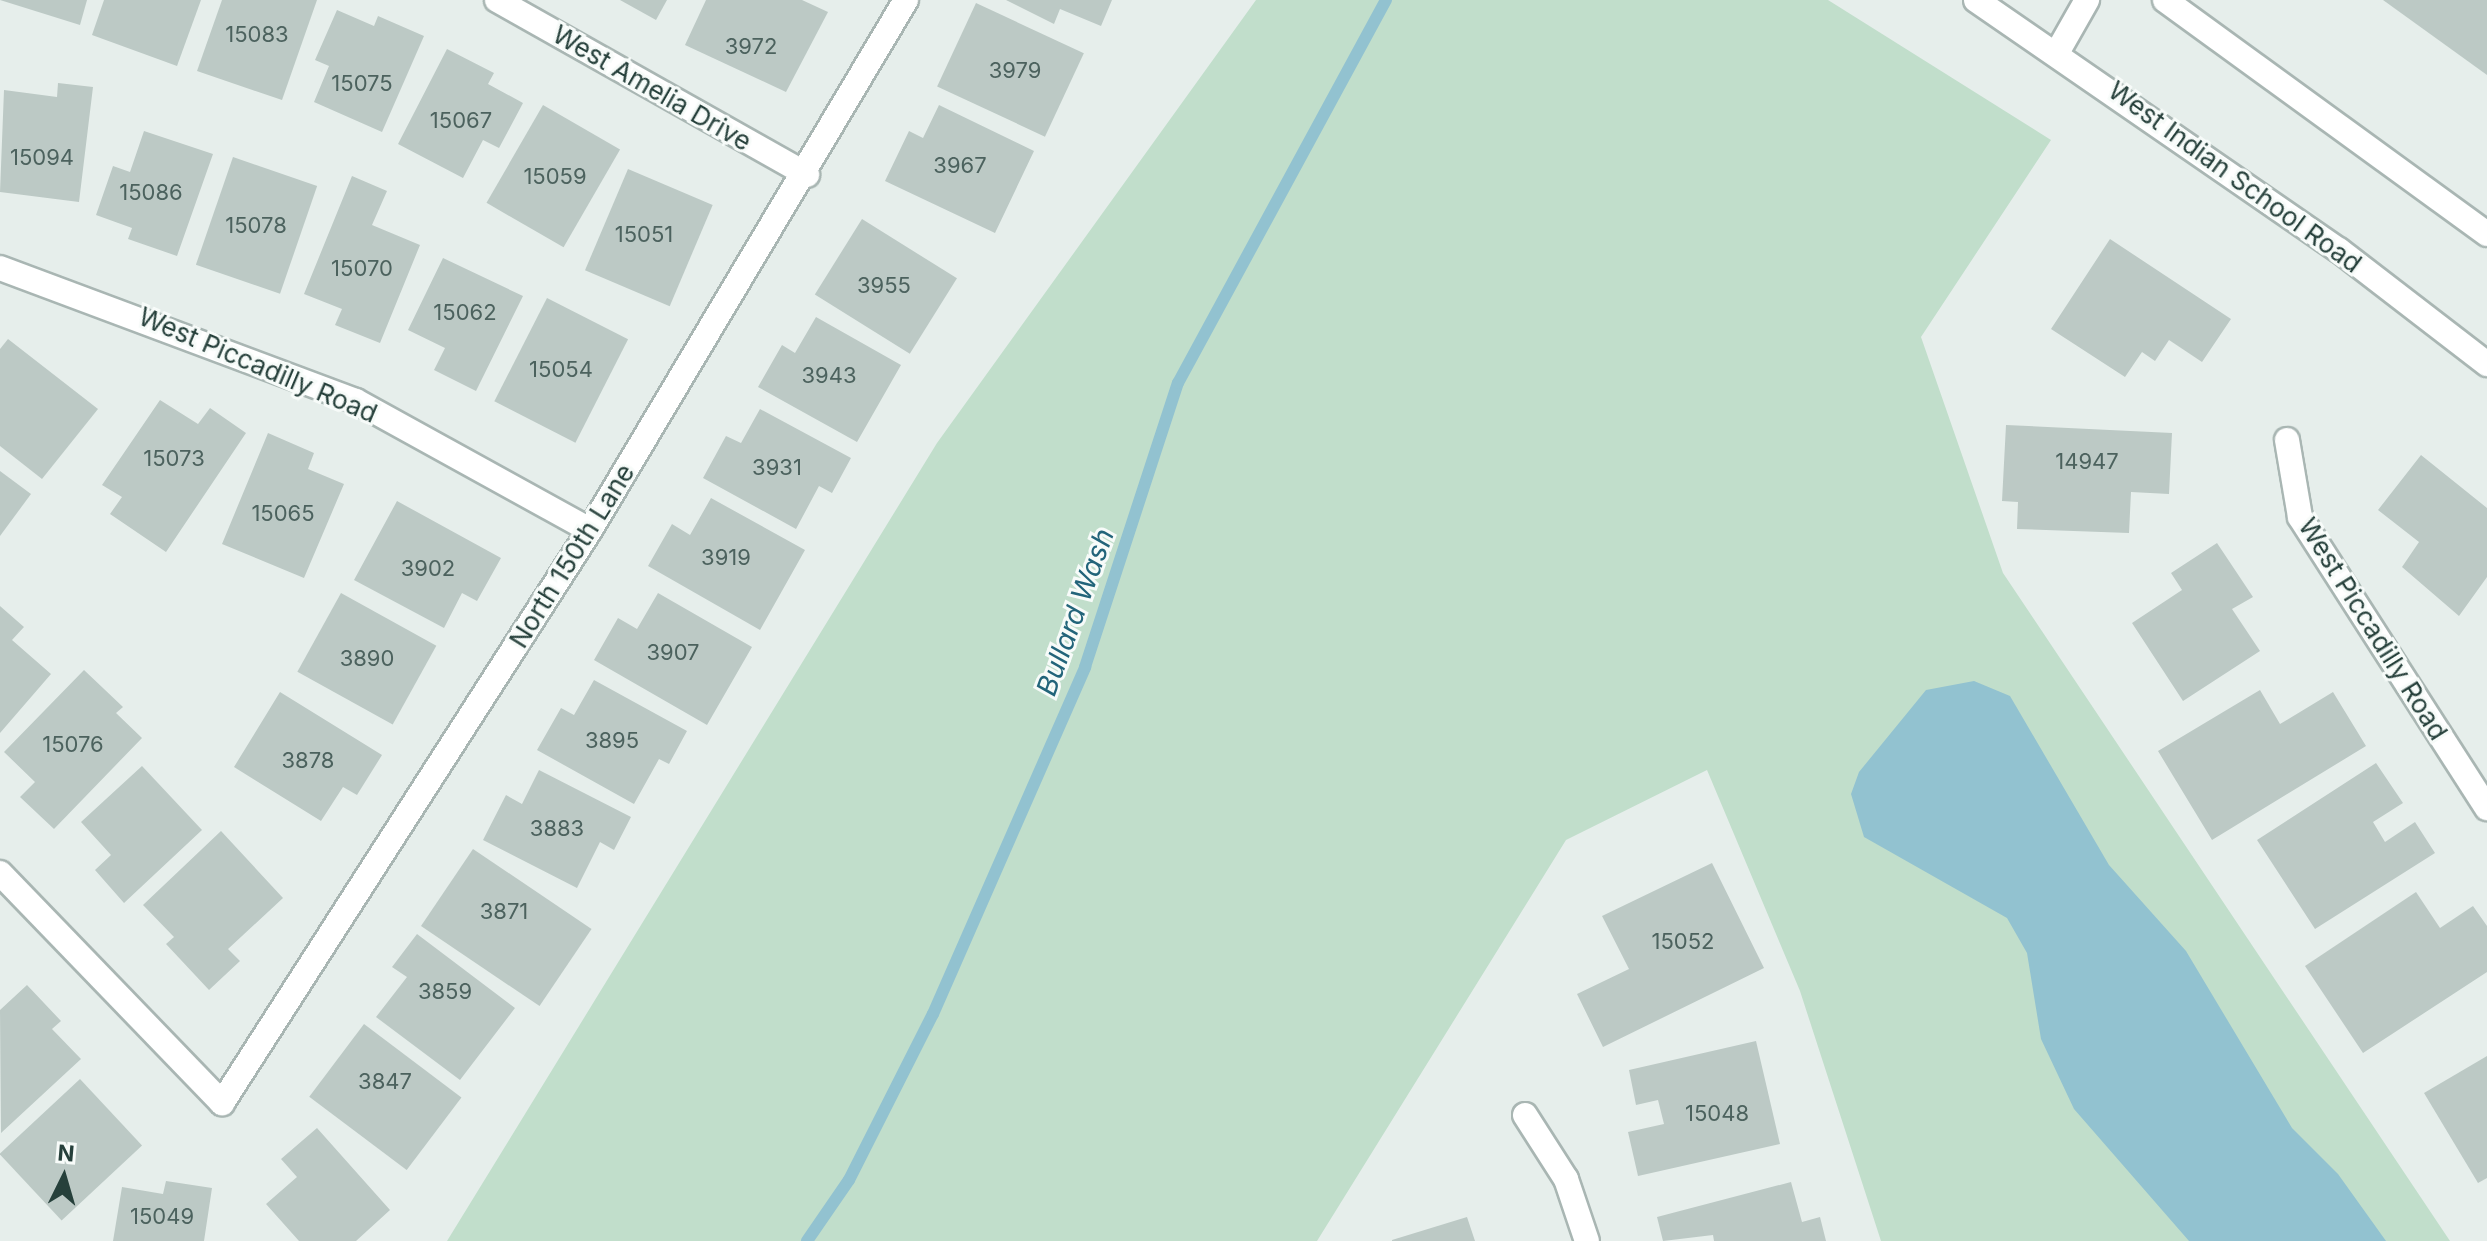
<!DOCTYPE html>
<html>
<head>
<meta charset="utf-8">
<style>
  body { margin:0 }
  #map { position:relative; width:2487px; height:1241px; overflow:hidden; background:#e6eeeb; font-family:Inter,sans-serif }
  div>[style] { position:absolute }
  .green>* { inset:0; background:#c1decb }
  .water>* { inset:0; background:#92c2d0 }
  .stream>* { height:12px; margin:-6px; padding:0 6px; transform-origin:6px; border-radius:6px; background:#92c2d0 }
  .building>* { inset:0; background:#bcc9c5; transform-origin:0 0 }
  .roads { filter:drop-shadow(2px 0 #a9b6b3) drop-shadow(-2px 0 #a9b6b3) drop-shadow(0 2px #a9b6b3) drop-shadow(0 -2px #a9b6b3) }
  .street>* { height:24px; margin:-12px; padding:0 12px; transform-origin:12px; border-radius:12px; background:#fff }
  .secondary>* { height:24px; margin:-12px; padding:0 12px; transform-origin:12px; border-radius:12px; background:#fff }
  span { translate:-50% -50%; white-space:nowrap; text-align:center; line-height:1.15; -webkit-text-stroke:6px #f7fbf9; paint-order:stroke }
  .number-label { font-size:22px; color:#4c625e }
  .number-label span { -webkit-text-stroke-width:0 }
  .street-label { font-size:26px; color:#26403b }
  .water-label { font-size:28px; color:#22647a; font-style:italic }
  .north { position:absolute; left:24px; top:1137px; width:80px; height:80px; -webkit-text-stroke:6px #f7fbf9; paint-order:stroke; rotate:5deg; font-size:22px; font-weight:700; line-height:32px; text-align:center; color:#26403b }
  .north::after { content:''; display:block; margin:auto; width:28px; height:36px; background:#26403b; clip-path:polygon(50% 0,100% 100%,50% 72%,0 100%) }
</style>
</head>
<body>
<div id="map">
  <div class="green">
    <div style="clip-path:polygon(1256px 0,1828px 0,2051px 140px,1921px 337px,2003px 573px,2450px 1241px,1881px 1241px,1800px 991px,1707px 770px,1566px 840px,1317px 1241px,447px 1241px,937px 443px)"></div>
  </div>
  <div class="water">
    <div style="clip-path:polygon(1974px 681px,2010px 696px,2109px 865px,2186px 951px,2292px 1128px,2338px 1174px,2386px 1241px,2189px 1241px,2074px 1109px,2041px 1039px,2027px 953px,2007px 918px,1864px 837px,1851px 794px,1859px 772px,1926px 690px)"></div>
  </div>
  <div class="stream">
    <div style="left:807px;top:1241px;width:74px;rotate:-55.5deg"></div>
    <div style="left:849px;top:1180px;width:186px;rotate:-63.2deg"></div>
    <div style="left:933px;top:1014px;width:379px;rotate:-66.3deg"></div>
    <div style="left:1085px;top:667px;width:299px;rotate:-71.9deg"></div>
    <div style="left:1178px;top:383px;width:436px;rotate:-61.5deg"></div>
  </div>
  <div class="building">
    <div style="clip-path:polygon(0 0,87px 0,80px 25px)"></div>
    <div style="clip-path:polygon(104px 0,201px 0,177px 66px,92px 35px)"></div>
    <div style="clip-path:polygon(222px 0,317px 0,282px 100px,197px 71px)"></div>
    <div style="clip-path:polygon(620px 0,667px 0,656px 20px)"></div>
    <div style="clip-path:polygon(706px 0,802px 0,828px 12px,786px 92px,685px 45px)"></div>
    <div style="clip-path:polygon(1006px 0,1112px 0,1101px 26px,1060px 9px,1054px 24px)"></div>
    <div style="clip-path:polygon(2383px 0,2487px 0,2487px 75px)"></div>
    <div style="left:976px;top:3px;width:119px;height:92px;rotate:25deg"></div>
    <div style="clip-path:polygon(337px 10px,374px 26px,378px 16px,424px 36px,382px 132px,314px 102px,329px 66px,315px 60px)"></div>
    <div style="clip-path:polygon(447px 49px,494px 73px,488px 84px,523px 103px,499px 148px,483px 140px,463px 178px,398px 144px)"></div>
    <div style="clip-path:polygon(58px 83px,93px 87px,79px 202px,0 192px,4px 90px,57px 97px)"></div>
    <div style="left:543px;top:105px;width:89px;height:113px;rotate:30deg"></div>
    <div style="clip-path:polygon(939px 105px,1034px 151px,995px 233px,885px 181px,909px 131px,923px 138px)"></div>
    <div style="clip-path:polygon(144px 131px,213px 154px,177px 256px,128px 239px,132px 228px,96px 215px,113px 166px,130px 172px)"></div>
    <div style="left:233px;top:157px;width:89px;height:114px;rotate:19deg"></div>
    <div style="left:628px;top:169px;width:92px;height:110px;rotate:23deg"></div>
    <div style="clip-path:polygon(352px 176px,387px 191px,372px 225px,420px 245px,380px 343px,335px 325px,342px 309px,304px 294px)"></div>
    <div style="left:862px;top:219px;width:112px;height:89px;rotate:32deg"></div>
    <div style="clip-path:polygon(2110px 239px,2231px 319px,2202px 362px,2169px 340px,2155px 361px,2142px 352px,2125px 377px,2051px 329px)"></div>
    <div style="clip-path:polygon(443px 258px,523px 296px,476px 391px,434px 370px,445px 348px,408px 330px)"></div>
    <div style="left:547px;top:298px;width:91px;height:116px;rotate:27deg"></div>
    <div style="clip-path:polygon(816px 317px,901px 365px,857px 442px,758px 387px,782px 345px,795px 353px)"></div>
    <div style="clip-path:polygon(8px 339px,98px 409px,42px 479px,0 446px,0 349px)"></div>
    <div style="clip-path:polygon(160px 400px,198px 424px,210px 408px,246px 433px,166px 552px,110px 514px,122px 497px,102px 485px)"></div>
    <div style="clip-path:polygon(760px 409px,851px 458px,832px 493px,819px 486px,796px 529px,703px 478px,726px 436px,741px 443px)"></div>
    <div style="clip-path:polygon(2006px 425px,2172px 433px,2169px 494px,2131px 492px,2129px 533px,2017px 529px,2018px 502px,2002px 501px)"></div>
    <div style="clip-path:polygon(268px 433px,314px 453px,308px 469px,344px 484px,304px 578px,222px 544px)"></div>
    <div style="clip-path:polygon(2421px 455px,2487px 508px,2487px 577px,2459px 616px,2402px 567px,2419px 542px,2378px 510px)"></div>
    <div style="clip-path:polygon(0 471px,31px 494px,0 536px)"></div>
    <div style="clip-path:polygon(711px 498px,805px 550px,760px 630px,648px 566px,672px 524px,690px 535px)"></div>
    <div style="clip-path:polygon(397px 501px,501px 558px,477px 601px,462px 593px,444px 628px,354px 580px)"></div>
    <div style="clip-path:polygon(2217px 543px,2253px 597px,2232px 609px,2260px 651px,2183px 701px,2132px 623px,2182px 590px,2171px 573px)"></div>
    <div style="left:341px;top:593px;width:109px;height:90px;rotate:29deg"></div>
    <div style="clip-path:polygon(658px 593px,752px 647px,707px 725px,594px 660px,618px 618px,637px 629px)"></div>
    <div style="clip-path:polygon(0 606px,24px 627px,12px 640px,51px 674px,0 733px)"></div>
    <div style="clip-path:polygon(84px 670px,123px 707px,116px 713px,142px 738px,54px 829px,20px 797px,35px 782px,4px 752px)"></div>
    <div style="clip-path:polygon(594px 680px,687px 731px,669px 764px,659px 759px,634px 804px,537px 750px,561px 708px,574px 715px)"></div>
    <div style="clip-path:polygon(2260px 690px,2280px 724px,2333px 692px,2366px 746px,2212px 840px,2158px 751px)"></div>
    <div style="clip-path:polygon(280px 692px,382px 755px,357px 795px,343px 787px,321px 821px,234px 767px)"></div>
    <div style="clip-path:polygon(2376px 763px,2403px 803px,2373px 822px,2385px 842px,2415px 822px,2435px 853px,2315px 929px,2257px 840px)"></div>
    <div style="clip-path:polygon(142px 766px,202px 830px,124px 903px,95px 870px,111px 855px,81px 822px)"></div>
    <div style="clip-path:polygon(539px 770px,631px 817px,614px 850px,600px 842px,577px 888px,483px 840px,506px 795px,522px 804px)"></div>
    <div style="clip-path:polygon(221px 831px,283px 898px,228px 949px,240px 961px,209px 990px,166px 944px,174px 937px,143px 905px)"></div>
    <div style="left:473px;top:849px;width:143px;height:93px;rotate:34deg"></div>
    <div style="clip-path:polygon(1712px 863px,1764px 968px,1603px 1047px,1577px 994px,1629px 969px,1602px 916px)"></div>
    <div style="clip-path:polygon(2416px 892px,2440px 928px,2473px 906px,2487px 926px,2487px 972px,2363px 1053px,2305px 966px)"></div>
    <div style="clip-path:polygon(417px 934px,515px 1008px,460px 1080px,376px 1017px,407px 977px,392px 967px)"></div>
    <div style="clip-path:polygon(27px 985px,61px 1021px,52px 1029px,81px 1059px,1px 1133px,0 1010px)"></div>
    <div style="left:364px;top:1024px;width:122px;height:91px;rotate:37deg"></div>
    <div style="clip-path:polygon(1756px 1041px,1780px 1144px,1638px 1176px,1628px 1132px,1664px 1124px,1658px 1100px,1636px 1105px,1629px 1070px)"></div>
    <div style="clip-path:polygon(2487px 1056px,2487px 1178px,2478px 1183px,2424px 1093px)"></div>
    <div style="left:80px;top:1079px;width:91px;height:110px;rotate:47deg"></div>
    <div style="clip-path:polygon(317px 1128px,390px 1210px,356px 1241px,299px 1241px,266px 1204px,297px 1177px,281px 1159px)"></div>
    <div style="clip-path:polygon(166px 1181px,212px 1188px,204px 1241px,113px 1241px,122px 1187px,163px 1194px)"></div>
    <div style="clip-path:polygon(1791px 1182px,1802px 1222px,1820px 1217px,1826px 1241px,1714px 1241px,1713px 1235px,1663px 1241px,1657px 1217px)"></div>
    <div style="clip-path:polygon(1467px 1217px,1475px 1241px,1392px 1241px,1392px 1240px)"></div>
  </div>
  <div class="roads">
    <div class="street">
      <div style="left:497px;top:0;width:356px;rotate:29.4deg"></div>
      <div style="left:0;top:268px;width:380px;rotate:20.5deg"></div>
      <div style="left:356px;top:401px;width:267px;rotate:28.9deg"></div>
      <div style="left:2287px;top:440px;width:78px;rotate:80.4deg"></div>
      <div style="left:2300px;top:517px;width:346px;rotate:57.3deg"></div>
      <div style="left:0;top:873px;width:320px;rotate:46deg"></div>
      <div style="left:222px;top:1103px;width:681px;rotate:-57.29deg"></div>
      <div style="left:590px;top:530px;width:617px;rotate:-59.2deg"></div>
      <div style="left:1525px;top:1115px;width:76px;rotate:57.4deg"></div>
      <div style="left:1566px;top:1179px;width:65px;rotate:71.3deg"></div>
    </div>
    <div class="secondary">
      <div style="left:1976px;top:0;width:441px;rotate:34.6deg"></div>
      <div style="left:2339px;top:250px;width:187px;rotate:37.6deg"></div>
      <div style="left:2165px;top:0;width:398px;rotate:36deg"></div>
      <div style="left:2058px;top:51px;width:59px;rotate:-60.4deg"></div>
    </div>
  </div>
  <div class="number-label">
    <span style="left:257px;top:35px">15083</span>
    <span style="left:751px;top:47px">3972</span>
    <span style="left:1015px;top:71px">3979</span>
    <span style="left:362px;top:84px">15075</span>
    <span style="left:461px;top:121px">15067</span>
    <span style="left:42px;top:158px">15094</span>
    <span style="left:960px;top:166px">3967</span>
    <span style="left:555px;top:177px">15059</span>
    <span style="left:151px;top:193px">15086</span>
    <span style="left:256px;top:226px">15078</span>
    <span style="left:644px;top:235px">15051</span>
    <span style="left:362px;top:269px">15070</span>
    <span style="left:884px;top:286px">3955</span>
    <span style="left:465px;top:313px">15062</span>
    <span style="left:561px;top:370px">15054</span>
    <span style="left:829px;top:376px">3943</span>
    <span style="left:174px;top:459px">15073</span>
    <span style="left:2087px;top:462px">14947</span>
    <span style="left:777px;top:468px">3931</span>
    <span style="left:283px;top:514px">15065</span>
    <span style="left:726px;top:558px">3919</span>
    <span style="left:428px;top:569px">3902</span>
    <span style="left:673px;top:653px">3907</span>
    <span style="left:367px;top:659px">3890</span>
    <span style="left:612px;top:741px">3895</span>
    <span style="left:73px;top:745px">15076</span>
    <span style="left:308px;top:761px">3878</span>
    <span style="left:557px;top:829px">3883</span>
    <span style="left:504px;top:912px">3871</span>
    <span style="left:1683px;top:942px">15052</span>
    <span style="left:445px;top:992px">3859</span>
    <span style="left:385px;top:1082px">3847</span>
    <span style="left:1717px;top:1114px">15048</span>
    <span style="left:162px;top:1217px">15049</span>
  </div>
  <div class="street-label">
    <span style="left:652px;top:88px;rotate:30deg">West Amelia Drive</span>
    <span style="left:2235px;top:177px;rotate:36deg">West Indian School Road</span>
    <span style="left:258px;top:365px;rotate:23deg">West Piccadilly Road</span>
    <span style="left:572px;top:556px;rotate:-58deg">North 150th Lane</span>
    <span style="left:2373px;top:629px;rotate:58deg">West Piccadilly Road</span>
  </div>
  <div class="water-label">
    <span style="left:1075px;top:612px;rotate:-70deg">Bullard Wash</span>
  </div>
  <div class="north">N</div>
</div>
</body>
</html>
